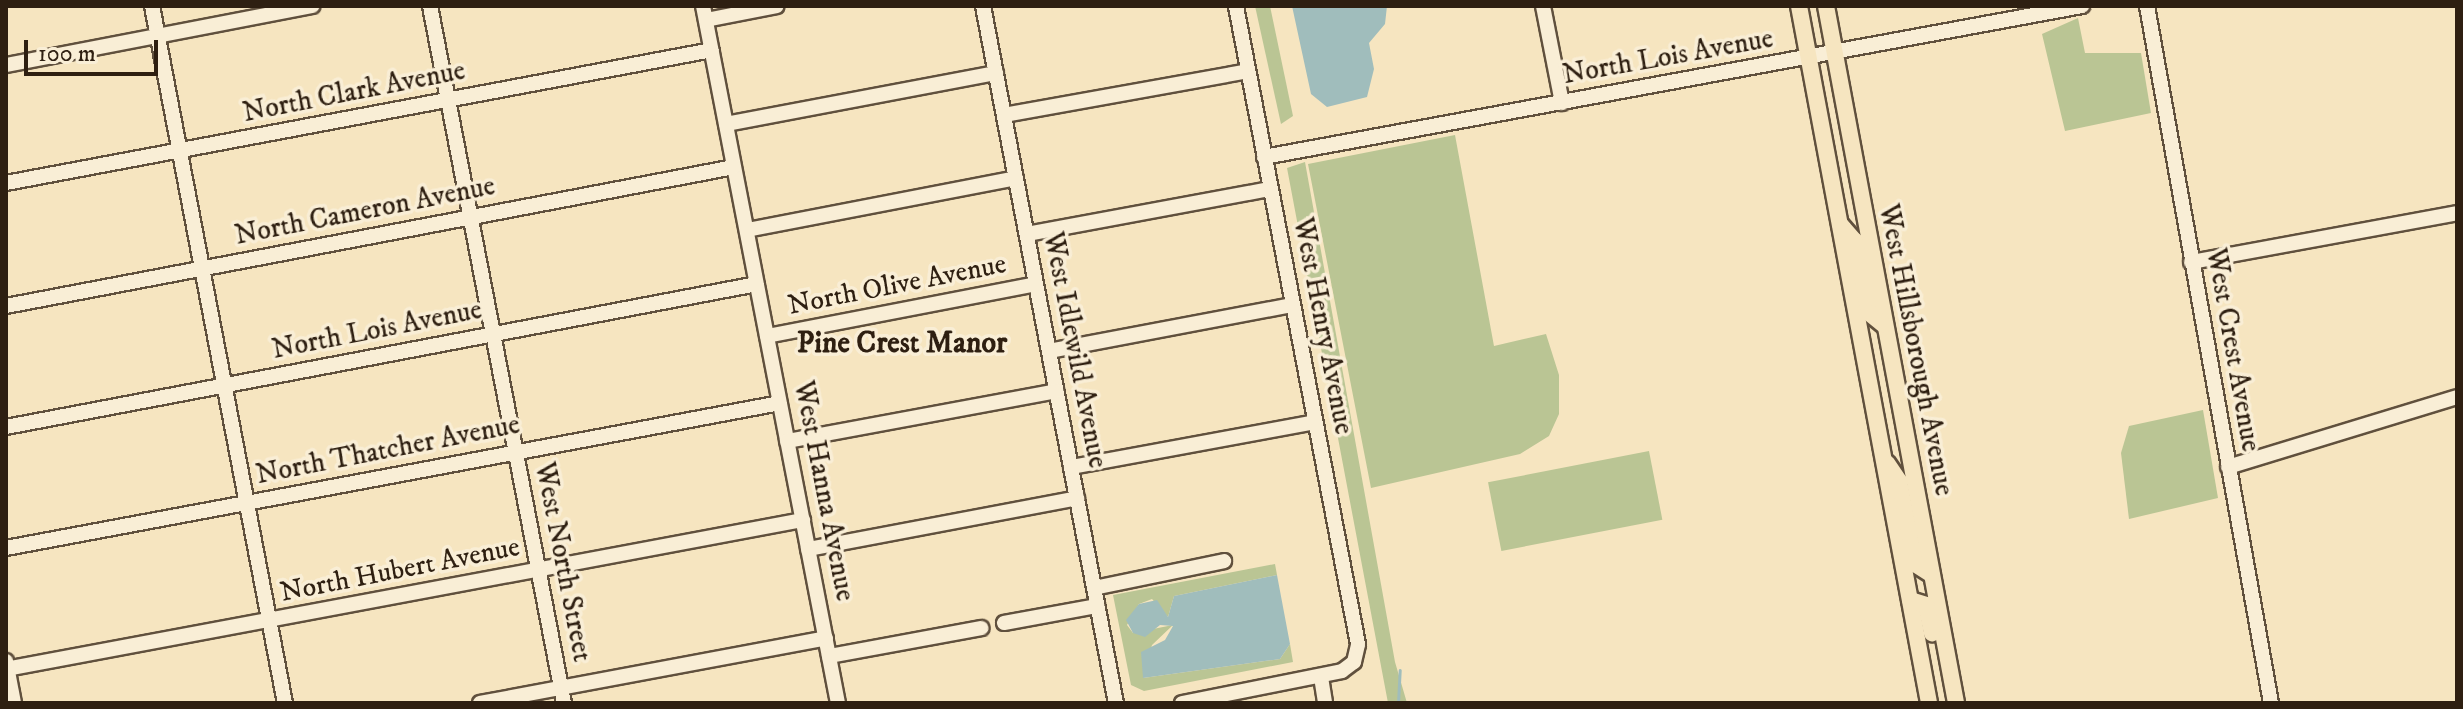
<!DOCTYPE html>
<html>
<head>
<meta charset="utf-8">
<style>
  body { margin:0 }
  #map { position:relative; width:2463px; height:709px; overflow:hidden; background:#f6e5c0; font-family:"IM FELL DW Pica",serif }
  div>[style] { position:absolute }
  .green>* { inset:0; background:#bac594; transform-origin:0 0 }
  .water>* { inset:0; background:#a0bdbc }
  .stream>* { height:3px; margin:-1.5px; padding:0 1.5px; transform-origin:1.5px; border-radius:1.5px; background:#a0bdbc }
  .roads { filter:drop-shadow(2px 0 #60503d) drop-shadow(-2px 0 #60503d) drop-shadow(0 2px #60503d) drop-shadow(0 -2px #60503d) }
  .minor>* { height:14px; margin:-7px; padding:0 7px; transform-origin:7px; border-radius:7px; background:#f9eed6 }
  .major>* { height:16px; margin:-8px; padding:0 8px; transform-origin:8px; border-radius:8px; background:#f6e5c0 }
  span { translate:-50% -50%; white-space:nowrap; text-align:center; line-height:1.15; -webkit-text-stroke:7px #f9eed6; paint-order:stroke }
  .street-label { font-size:28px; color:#2e1f11 }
  .neighbourhood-label { font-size:30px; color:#2e1f11; font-weight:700 }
  .frame { position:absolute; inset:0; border:8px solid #2e1f11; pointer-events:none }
  .scale { position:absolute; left:24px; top:40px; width:134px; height:36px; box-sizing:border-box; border:4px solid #2e1f11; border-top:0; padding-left:10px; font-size:24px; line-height:28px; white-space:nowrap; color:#2e1f11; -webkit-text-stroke:6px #f9eed6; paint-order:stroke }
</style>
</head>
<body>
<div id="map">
  <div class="green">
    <div style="clip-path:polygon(1255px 6px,1270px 6px,1293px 116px,1281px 124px)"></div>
    <div style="clip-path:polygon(2078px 18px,2085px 53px,2141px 53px,2151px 113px,2065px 131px,2042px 34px)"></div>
    <div style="clip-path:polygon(1455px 135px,1494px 346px,1546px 334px,1559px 375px,1559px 414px,1549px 436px,1520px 454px,1371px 488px,1308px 164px)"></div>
    <div style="clip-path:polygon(1305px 162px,1395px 662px,1407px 703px,1388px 703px,1287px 168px)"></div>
    <div style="clip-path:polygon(2203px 410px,2218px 498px,2129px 519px,2121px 453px,2129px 426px)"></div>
    <div style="left:1649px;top:451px;width:70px;height:164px;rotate:79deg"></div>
    <div style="clip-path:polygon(1275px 564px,1277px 575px,1174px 596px,1168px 617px,1152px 599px,1139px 604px,1127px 625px,1133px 633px,1173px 625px,1152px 645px,1143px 678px,1280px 659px,1290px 644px,1293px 662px,1144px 691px,1131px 685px,1113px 595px)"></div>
  </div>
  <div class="water">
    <div style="clip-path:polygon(1292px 6px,1387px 6px,1385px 24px,1369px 43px,1374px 69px,1367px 97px,1327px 107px,1311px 94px)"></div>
    <div style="clip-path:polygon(1277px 575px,1290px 644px,1280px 659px,1143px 678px,1141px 652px,1165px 640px,1173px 626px,1160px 625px,1145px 637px,1133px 633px,1126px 620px,1139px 604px,1157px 600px,1168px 617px,1174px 596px)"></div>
  </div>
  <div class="stream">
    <div style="left:1398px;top:703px;width:33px;rotate:-87deg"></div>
  </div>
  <div class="roads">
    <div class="minor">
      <div style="left:152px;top:6px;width:710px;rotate:79.2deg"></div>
      <div style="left:430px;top:6px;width:710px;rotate:79.12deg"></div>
      <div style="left:703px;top:6px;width:710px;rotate:79.04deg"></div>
      <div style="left:983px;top:6px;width:710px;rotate:79.2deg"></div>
      <div style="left:1543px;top:6px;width:99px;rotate:78.9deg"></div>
      <div style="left:2147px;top:6px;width:708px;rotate:79.91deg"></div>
      <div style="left:706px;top:20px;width:72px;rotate:-11.2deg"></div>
      <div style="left:6px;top:65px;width:312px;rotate:-10.9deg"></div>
      <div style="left:1004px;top:115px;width:248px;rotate:-10.2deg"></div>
      <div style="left:726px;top:124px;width:275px;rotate:-10.7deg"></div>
      <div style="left:1264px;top:157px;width:832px;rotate:-10.46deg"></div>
      <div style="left:6px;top:183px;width:718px;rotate:-10.67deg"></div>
      <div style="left:747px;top:230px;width:274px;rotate:-10.9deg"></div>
      <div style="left:1027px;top:234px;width:247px;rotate:-10.5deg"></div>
      <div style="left:2191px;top:262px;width:270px;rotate:-10.4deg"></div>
      <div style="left:6px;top:306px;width:741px;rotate:-10.81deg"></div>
      <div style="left:767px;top:336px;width:274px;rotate:-10.9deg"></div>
      <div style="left:1049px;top:351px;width:248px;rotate:-10.7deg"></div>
      <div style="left:6px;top:427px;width:764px;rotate:-10.78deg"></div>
      <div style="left:787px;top:441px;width:274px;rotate:-10.5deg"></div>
      <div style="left:1071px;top:467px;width:248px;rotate:-10.4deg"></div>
      <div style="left:2228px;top:467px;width:239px;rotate:-17deg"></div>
      <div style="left:6px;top:548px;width:787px;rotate:-10.61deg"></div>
      <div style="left:808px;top:549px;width:274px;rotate:-10.7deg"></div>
      <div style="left:1094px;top:588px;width:133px;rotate:-11.7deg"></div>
      <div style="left:1004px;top:623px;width:95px;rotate:-10.4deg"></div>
      <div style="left:829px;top:656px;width:155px;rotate:-10.4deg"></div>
      <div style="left:6px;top:661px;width:43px;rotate:79.2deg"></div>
      <div style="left:6px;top:669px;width:811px;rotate:-10.59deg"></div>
      <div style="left:1321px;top:677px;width:26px;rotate:81deg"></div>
      <div style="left:480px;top:703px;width:352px;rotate:-10.6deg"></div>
      <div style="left:1182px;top:703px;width:163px;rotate:-11.3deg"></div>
      <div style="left:1342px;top:671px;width:15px;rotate:-37deg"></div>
      <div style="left:1354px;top:662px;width:18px;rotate:-77deg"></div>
      <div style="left:1358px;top:644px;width:650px;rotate:-100.83deg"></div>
    </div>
    <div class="major">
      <div style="left:1799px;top:6px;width:709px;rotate:79.43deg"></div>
      <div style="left:1826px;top:6px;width:709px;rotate:79.43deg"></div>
      <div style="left:1840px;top:224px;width:23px;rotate:49deg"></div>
      <div style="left:1855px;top:241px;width:73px;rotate:79deg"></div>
      <div style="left:1869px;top:313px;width:19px;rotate:39deg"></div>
      <div style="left:1887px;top:463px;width:22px;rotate:56deg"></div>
      <div style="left:1899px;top:481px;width:85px;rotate:79.1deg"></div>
      <div style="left:1915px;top:564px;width:20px;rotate:33deg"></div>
      <div style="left:1910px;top:600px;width:17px;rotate:17deg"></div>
      <div style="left:1926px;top:605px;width:29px;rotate:78deg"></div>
    </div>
  </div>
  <div class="street-label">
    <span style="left:1668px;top:57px;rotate:-10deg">North Lois Avenue</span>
    <span style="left:354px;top:92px;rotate:-11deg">North Clark Avenue</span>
    <span style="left:365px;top:211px;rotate:-11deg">North Cameron Avenue</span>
    <span style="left:897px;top:285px;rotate:-11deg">North Olive Avenue</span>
    <span style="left:1323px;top:326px;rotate:79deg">West Henry Avenue</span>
    <span style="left:377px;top:330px;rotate:-11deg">North Lois Avenue</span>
    <span style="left:1075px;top:350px;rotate:79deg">West Idlewild Avenue</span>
    <span style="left:1916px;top:350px;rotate:79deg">West Hillsborough Avenue</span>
    <span style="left:2233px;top:350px;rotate:80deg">West Crest Avenue</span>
    <span style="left:388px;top:450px;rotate:-11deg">North Thatcher Avenue</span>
    <span style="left:824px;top:491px;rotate:79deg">West Hanna Avenue</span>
    <span style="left:563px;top:562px;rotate:79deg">West North Street</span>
    <span style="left:400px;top:570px;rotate:-11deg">North Hubert Avenue</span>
  </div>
  <div class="neighbourhood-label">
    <span style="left:902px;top:344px">Pine Crest Manor</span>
  </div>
  <div class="frame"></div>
  <div class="scale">100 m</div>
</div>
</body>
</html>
